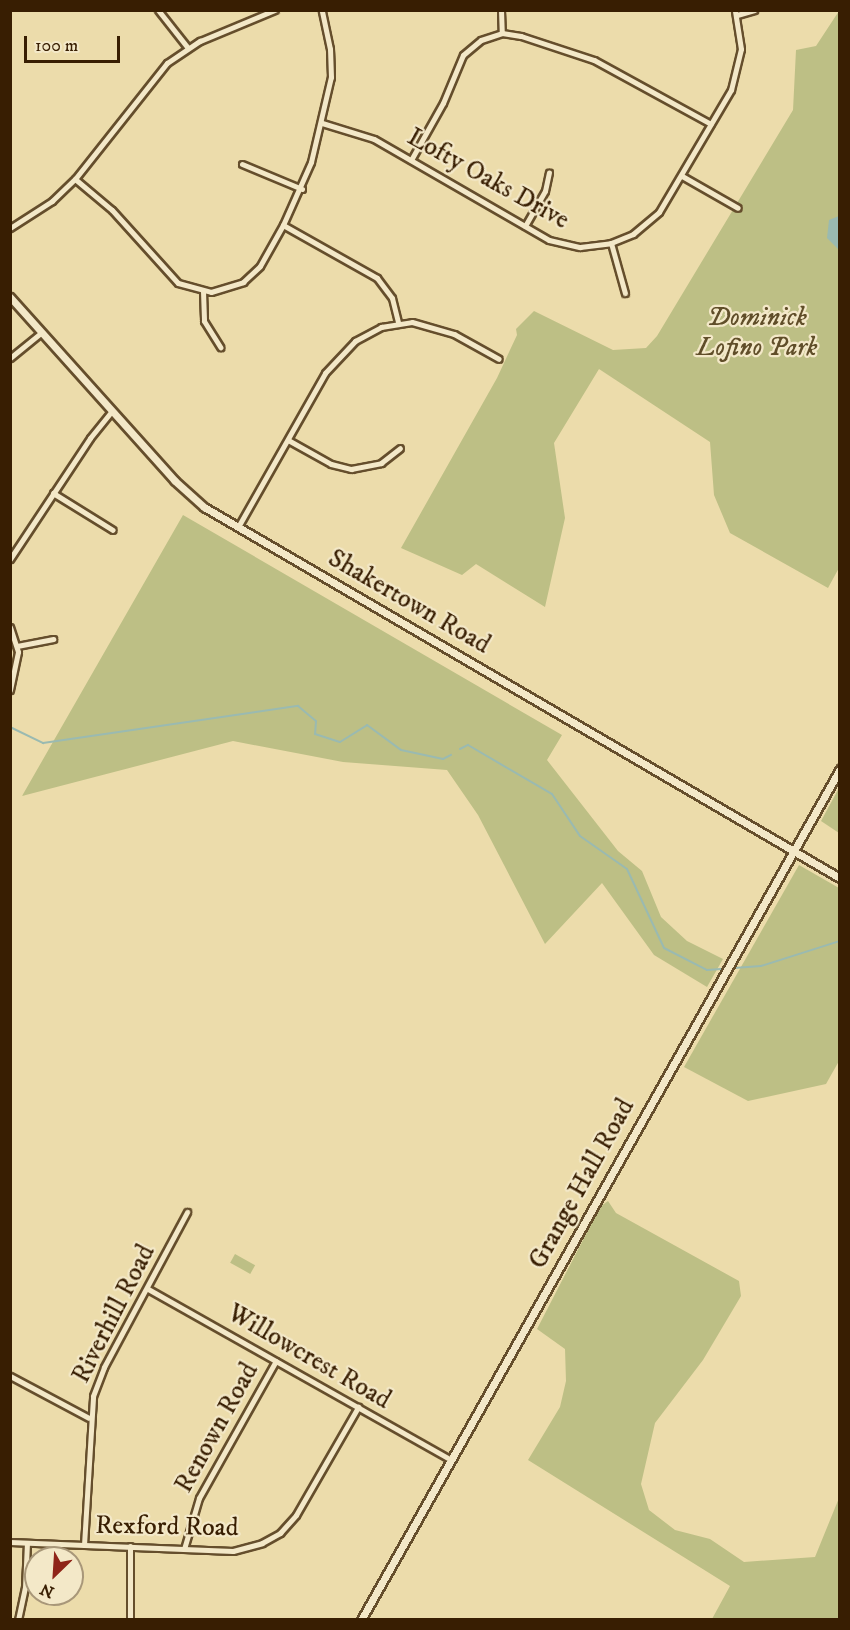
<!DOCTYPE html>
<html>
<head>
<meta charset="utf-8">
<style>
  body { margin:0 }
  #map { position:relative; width:850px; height:1630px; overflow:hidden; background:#ecdcab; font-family:"IM FELL DW Pica",serif }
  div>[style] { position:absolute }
  .green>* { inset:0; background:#bdbf85; transform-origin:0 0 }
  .water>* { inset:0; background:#9abab1 }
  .stream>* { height:2px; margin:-1px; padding:0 1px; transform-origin:1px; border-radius:1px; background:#9abab1 }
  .roads { filter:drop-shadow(2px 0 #654e2c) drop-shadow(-2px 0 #654e2c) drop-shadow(0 2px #654e2c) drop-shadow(0 -2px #654e2c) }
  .minor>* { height:5px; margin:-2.5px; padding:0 2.5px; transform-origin:2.5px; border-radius:2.5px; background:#f3e8c8 }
  .tertiary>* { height:7px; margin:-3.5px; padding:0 3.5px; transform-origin:3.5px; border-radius:3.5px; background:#f3e8c8 }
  span { translate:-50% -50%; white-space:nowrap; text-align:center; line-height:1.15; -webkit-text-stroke:4.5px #f3e8c8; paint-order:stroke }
  .street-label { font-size:26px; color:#381e02 }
  .park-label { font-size:26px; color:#604e29; font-style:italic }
  .frame { position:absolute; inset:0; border:12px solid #381e02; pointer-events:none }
  .north { position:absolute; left:24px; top:1546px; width:60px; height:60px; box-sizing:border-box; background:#f3e8c8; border:2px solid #a89779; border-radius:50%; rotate:205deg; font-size:16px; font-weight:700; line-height:24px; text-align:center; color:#381e02 }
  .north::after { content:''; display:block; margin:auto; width:21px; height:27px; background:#8f2418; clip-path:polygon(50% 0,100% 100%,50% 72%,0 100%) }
  .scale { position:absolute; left:24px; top:36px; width:96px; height:27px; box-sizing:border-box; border:3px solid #381e02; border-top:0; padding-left:8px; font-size:18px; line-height:21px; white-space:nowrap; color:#381e02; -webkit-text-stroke:4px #f3e8c8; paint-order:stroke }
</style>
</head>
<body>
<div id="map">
  <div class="green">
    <div style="clip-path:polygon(839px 11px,840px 566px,828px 588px,730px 533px,714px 495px,710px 442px,599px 369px,554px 443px,565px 518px,545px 607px,476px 564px,462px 575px,401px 548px,497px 378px,517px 335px,516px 329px,534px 311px,613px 350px,646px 348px,657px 336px,793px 110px,796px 50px,816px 46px)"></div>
    <div style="clip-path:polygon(183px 515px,562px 735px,547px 760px,618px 851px,642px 871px,661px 917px,687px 941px,723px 959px,707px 987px,654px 955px,602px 883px,545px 944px,478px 815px,447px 770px,343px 762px,233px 741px,22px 796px)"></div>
    <div style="clip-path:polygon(839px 788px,839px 833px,821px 821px)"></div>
    <div style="clip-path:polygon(799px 865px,839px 888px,839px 1061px,826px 1084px,748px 1101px,684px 1067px)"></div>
    <div style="clip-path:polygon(608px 1201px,616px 1213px,739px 1281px,741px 1296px,703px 1360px,655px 1423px,641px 1484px,649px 1510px,675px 1530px,710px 1539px,744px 1562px,815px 1557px,839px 1498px,839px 1619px,712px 1619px,730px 1586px,528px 1460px,560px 1407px,566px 1381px,565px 1349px,537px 1329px,600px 1207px)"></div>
    <div style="left:235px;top:1254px;width:23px;height:10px;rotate:29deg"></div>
  </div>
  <div class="water">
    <div style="clip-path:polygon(839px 216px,839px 250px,827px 238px,829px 220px)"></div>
  </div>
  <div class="stream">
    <div style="left:10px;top:727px;width:37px;rotate:26deg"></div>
    <div style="left:43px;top:743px;width:258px;rotate:-8.3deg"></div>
    <div style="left:298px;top:706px;width:23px;rotate:40deg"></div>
    <div style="left:316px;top:721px;width:13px;rotate:94deg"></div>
    <div style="left:315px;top:734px;width:26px;rotate:18deg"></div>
    <div style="left:340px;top:742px;width:32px;rotate:-32deg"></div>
    <div style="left:367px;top:725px;width:42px;rotate:36.3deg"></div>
    <div style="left:401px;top:750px;width:43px;rotate:12.1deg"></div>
    <div style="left:443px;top:759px;width:9px;rotate:-27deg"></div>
    <div style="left:460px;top:749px;width:9px;rotate:-27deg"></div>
    <div style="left:468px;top:745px;width:97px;rotate:30.3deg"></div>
    <div style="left:552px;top:794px;width:50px;rotate:56.3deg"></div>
    <div style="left:580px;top:836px;width:57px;rotate:35.1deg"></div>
    <div style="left:627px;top:869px;width:87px;rotate:64.9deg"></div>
    <div style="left:664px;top:948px;width:48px;rotate:27.1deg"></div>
    <div style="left:707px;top:970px;width:54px;rotate:-4.2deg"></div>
    <div style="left:761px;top:966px;width:83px;rotate:-17.6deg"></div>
  </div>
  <div class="roads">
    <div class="minor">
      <div style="left:158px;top:10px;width:48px;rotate:51.7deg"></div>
      <div style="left:501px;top:10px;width:23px;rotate:88deg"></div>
      <div style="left:737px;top:15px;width:18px;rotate:-16deg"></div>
      <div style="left:322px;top:123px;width:54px;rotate:17.1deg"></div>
      <div style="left:374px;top:139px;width:202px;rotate:30deg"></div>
      <div style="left:549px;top:240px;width:32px;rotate:13deg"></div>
      <div style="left:580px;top:247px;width:31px;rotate:-7deg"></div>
      <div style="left:611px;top:243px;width:24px;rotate:-22deg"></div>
      <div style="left:633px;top:234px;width:34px;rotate:-40deg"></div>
      <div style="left:659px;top:212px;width:142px;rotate:-59.5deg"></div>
      <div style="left:731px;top:90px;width:42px;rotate:-76.3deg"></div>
      <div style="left:741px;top:49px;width:39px;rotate:-99deg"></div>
      <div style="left:411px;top:160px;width:65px;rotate:-60.7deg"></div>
      <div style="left:443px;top:103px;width:52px;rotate:-67.4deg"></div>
      <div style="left:463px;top:55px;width:23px;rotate:-40deg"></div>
      <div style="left:481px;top:40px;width:22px;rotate:-18deg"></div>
      <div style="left:502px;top:33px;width:19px;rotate:9deg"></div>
      <div style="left:521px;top:36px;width:77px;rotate:18.2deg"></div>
      <div style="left:594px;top:60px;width:133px;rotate:28.7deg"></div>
      <div style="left:242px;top:164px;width:65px;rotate:22.6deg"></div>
      <div style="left:682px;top:176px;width:64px;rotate:29.7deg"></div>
      <div style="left:75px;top:179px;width:48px;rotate:40deg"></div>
      <div style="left:112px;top:210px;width:98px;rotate:47.9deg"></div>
      <div style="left:178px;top:283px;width:34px;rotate:15deg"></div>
      <div style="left:211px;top:292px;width:34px;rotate:-17deg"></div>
      <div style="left:243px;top:282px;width:23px;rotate:-43deg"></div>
      <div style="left:260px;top:266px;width:47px;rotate:-60.7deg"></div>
      <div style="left:283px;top:225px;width:69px;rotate:-66deg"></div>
      <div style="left:311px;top:162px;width:87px;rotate:-76.8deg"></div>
      <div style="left:331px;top:77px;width:28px;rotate:-92deg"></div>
      <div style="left:330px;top:49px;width:40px;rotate:-102deg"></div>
      <div style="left:283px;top:225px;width:108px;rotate:29.4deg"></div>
      <div style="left:377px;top:278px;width:25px;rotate:53deg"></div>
      <div style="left:392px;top:298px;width:25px;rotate:76deg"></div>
      <div style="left:525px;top:226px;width:40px;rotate:-60.3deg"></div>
      <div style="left:545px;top:191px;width:19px;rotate:-78deg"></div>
      <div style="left:10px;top:228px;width:50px;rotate:-32.7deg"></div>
      <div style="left:52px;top:201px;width:32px;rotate:-44deg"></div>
      <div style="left:75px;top:179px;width:148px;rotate:-51.6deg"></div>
      <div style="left:167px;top:63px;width:40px;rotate:-34deg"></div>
      <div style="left:200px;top:41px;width:81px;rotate:-22.5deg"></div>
      <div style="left:611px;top:243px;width:52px;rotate:74.4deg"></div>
      <div style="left:203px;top:291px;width:30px;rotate:88deg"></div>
      <div style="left:204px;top:321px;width:31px;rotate:58deg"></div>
      <div style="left:10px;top:358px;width:41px;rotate:-39.1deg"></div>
      <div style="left:288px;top:440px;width:49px;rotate:29.2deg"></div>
      <div style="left:331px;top:464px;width:21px;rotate:14deg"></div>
      <div style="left:351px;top:469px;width:31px;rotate:-11deg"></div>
      <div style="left:381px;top:463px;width:24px;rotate:-38deg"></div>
      <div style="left:53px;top:493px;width:70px;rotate:31.7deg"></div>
      <div style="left:238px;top:527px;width:177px;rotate:-60.5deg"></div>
      <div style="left:325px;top:373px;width:44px;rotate:-46.8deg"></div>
      <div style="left:355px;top:341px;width:30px;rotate:-28deg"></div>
      <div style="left:381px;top:327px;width:31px;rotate:-9deg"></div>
      <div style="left:412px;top:322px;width:44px;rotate:15.9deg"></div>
      <div style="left:454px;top:334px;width:51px;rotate:29.1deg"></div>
      <div style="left:10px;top:559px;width:145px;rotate:-56.5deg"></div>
      <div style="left:90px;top:438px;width:35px;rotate:-51deg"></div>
      <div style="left:10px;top:627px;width:26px;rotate:72deg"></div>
      <div style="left:18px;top:652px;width:39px;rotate:102deg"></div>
      <div style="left:17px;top:646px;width:37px;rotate:-11deg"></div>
      <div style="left:148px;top:1289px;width:348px;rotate:29.4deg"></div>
      <div style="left:10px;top:1376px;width:89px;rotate:28deg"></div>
      <div style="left:10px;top:1542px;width:223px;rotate:2.3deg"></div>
      <div style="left:233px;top:1551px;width:30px;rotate:-15deg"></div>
      <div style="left:262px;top:1543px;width:21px;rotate:-29deg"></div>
      <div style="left:280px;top:1533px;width:24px;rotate:-48deg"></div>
      <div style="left:296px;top:1515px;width:125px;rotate:-60.1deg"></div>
      <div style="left:84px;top:1545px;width:149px;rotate:-86.5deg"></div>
      <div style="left:93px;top:1396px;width:31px;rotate:-69deg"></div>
      <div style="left:104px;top:1367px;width:176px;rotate:-61.8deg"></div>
      <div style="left:130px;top:1546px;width:74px;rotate:90deg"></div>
      <div style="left:184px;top:1549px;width:53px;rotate:-73.6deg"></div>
      <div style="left:199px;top:1498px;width:157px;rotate:-60.7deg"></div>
      <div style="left:18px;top:1620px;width:33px;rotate:-78deg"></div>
      <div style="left:25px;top:1588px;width:45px;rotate:-87.5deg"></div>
    </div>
    <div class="tertiary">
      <div style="left:10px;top:297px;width:247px;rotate:48.1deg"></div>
      <div style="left:175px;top:481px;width:39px;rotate:42deg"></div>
      <div style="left:204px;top:507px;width:736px;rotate:30.26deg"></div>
      <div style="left:361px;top:1620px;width:977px;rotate:-60.63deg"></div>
    </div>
  </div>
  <div class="street-label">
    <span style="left:488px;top:179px;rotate:29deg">Lofty Oaks Drive</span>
    <span style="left:409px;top:602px;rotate:30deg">Shakertown Road</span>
    <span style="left:582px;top:1184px;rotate:-61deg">Grange Hall Road</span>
    <span style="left:114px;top:1314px;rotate:-63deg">Riverhill Road</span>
    <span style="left:309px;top:1357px;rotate:30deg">Willowcrest Road</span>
    <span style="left:217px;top:1428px;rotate:-61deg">Renown Road</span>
    <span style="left:167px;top:1527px;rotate:1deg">Rexford Road</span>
  </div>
  <div class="park-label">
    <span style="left:757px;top:333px">Dominick<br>Lofino Park</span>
  </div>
  <div class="frame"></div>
  <div class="north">N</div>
  <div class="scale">100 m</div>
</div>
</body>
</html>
